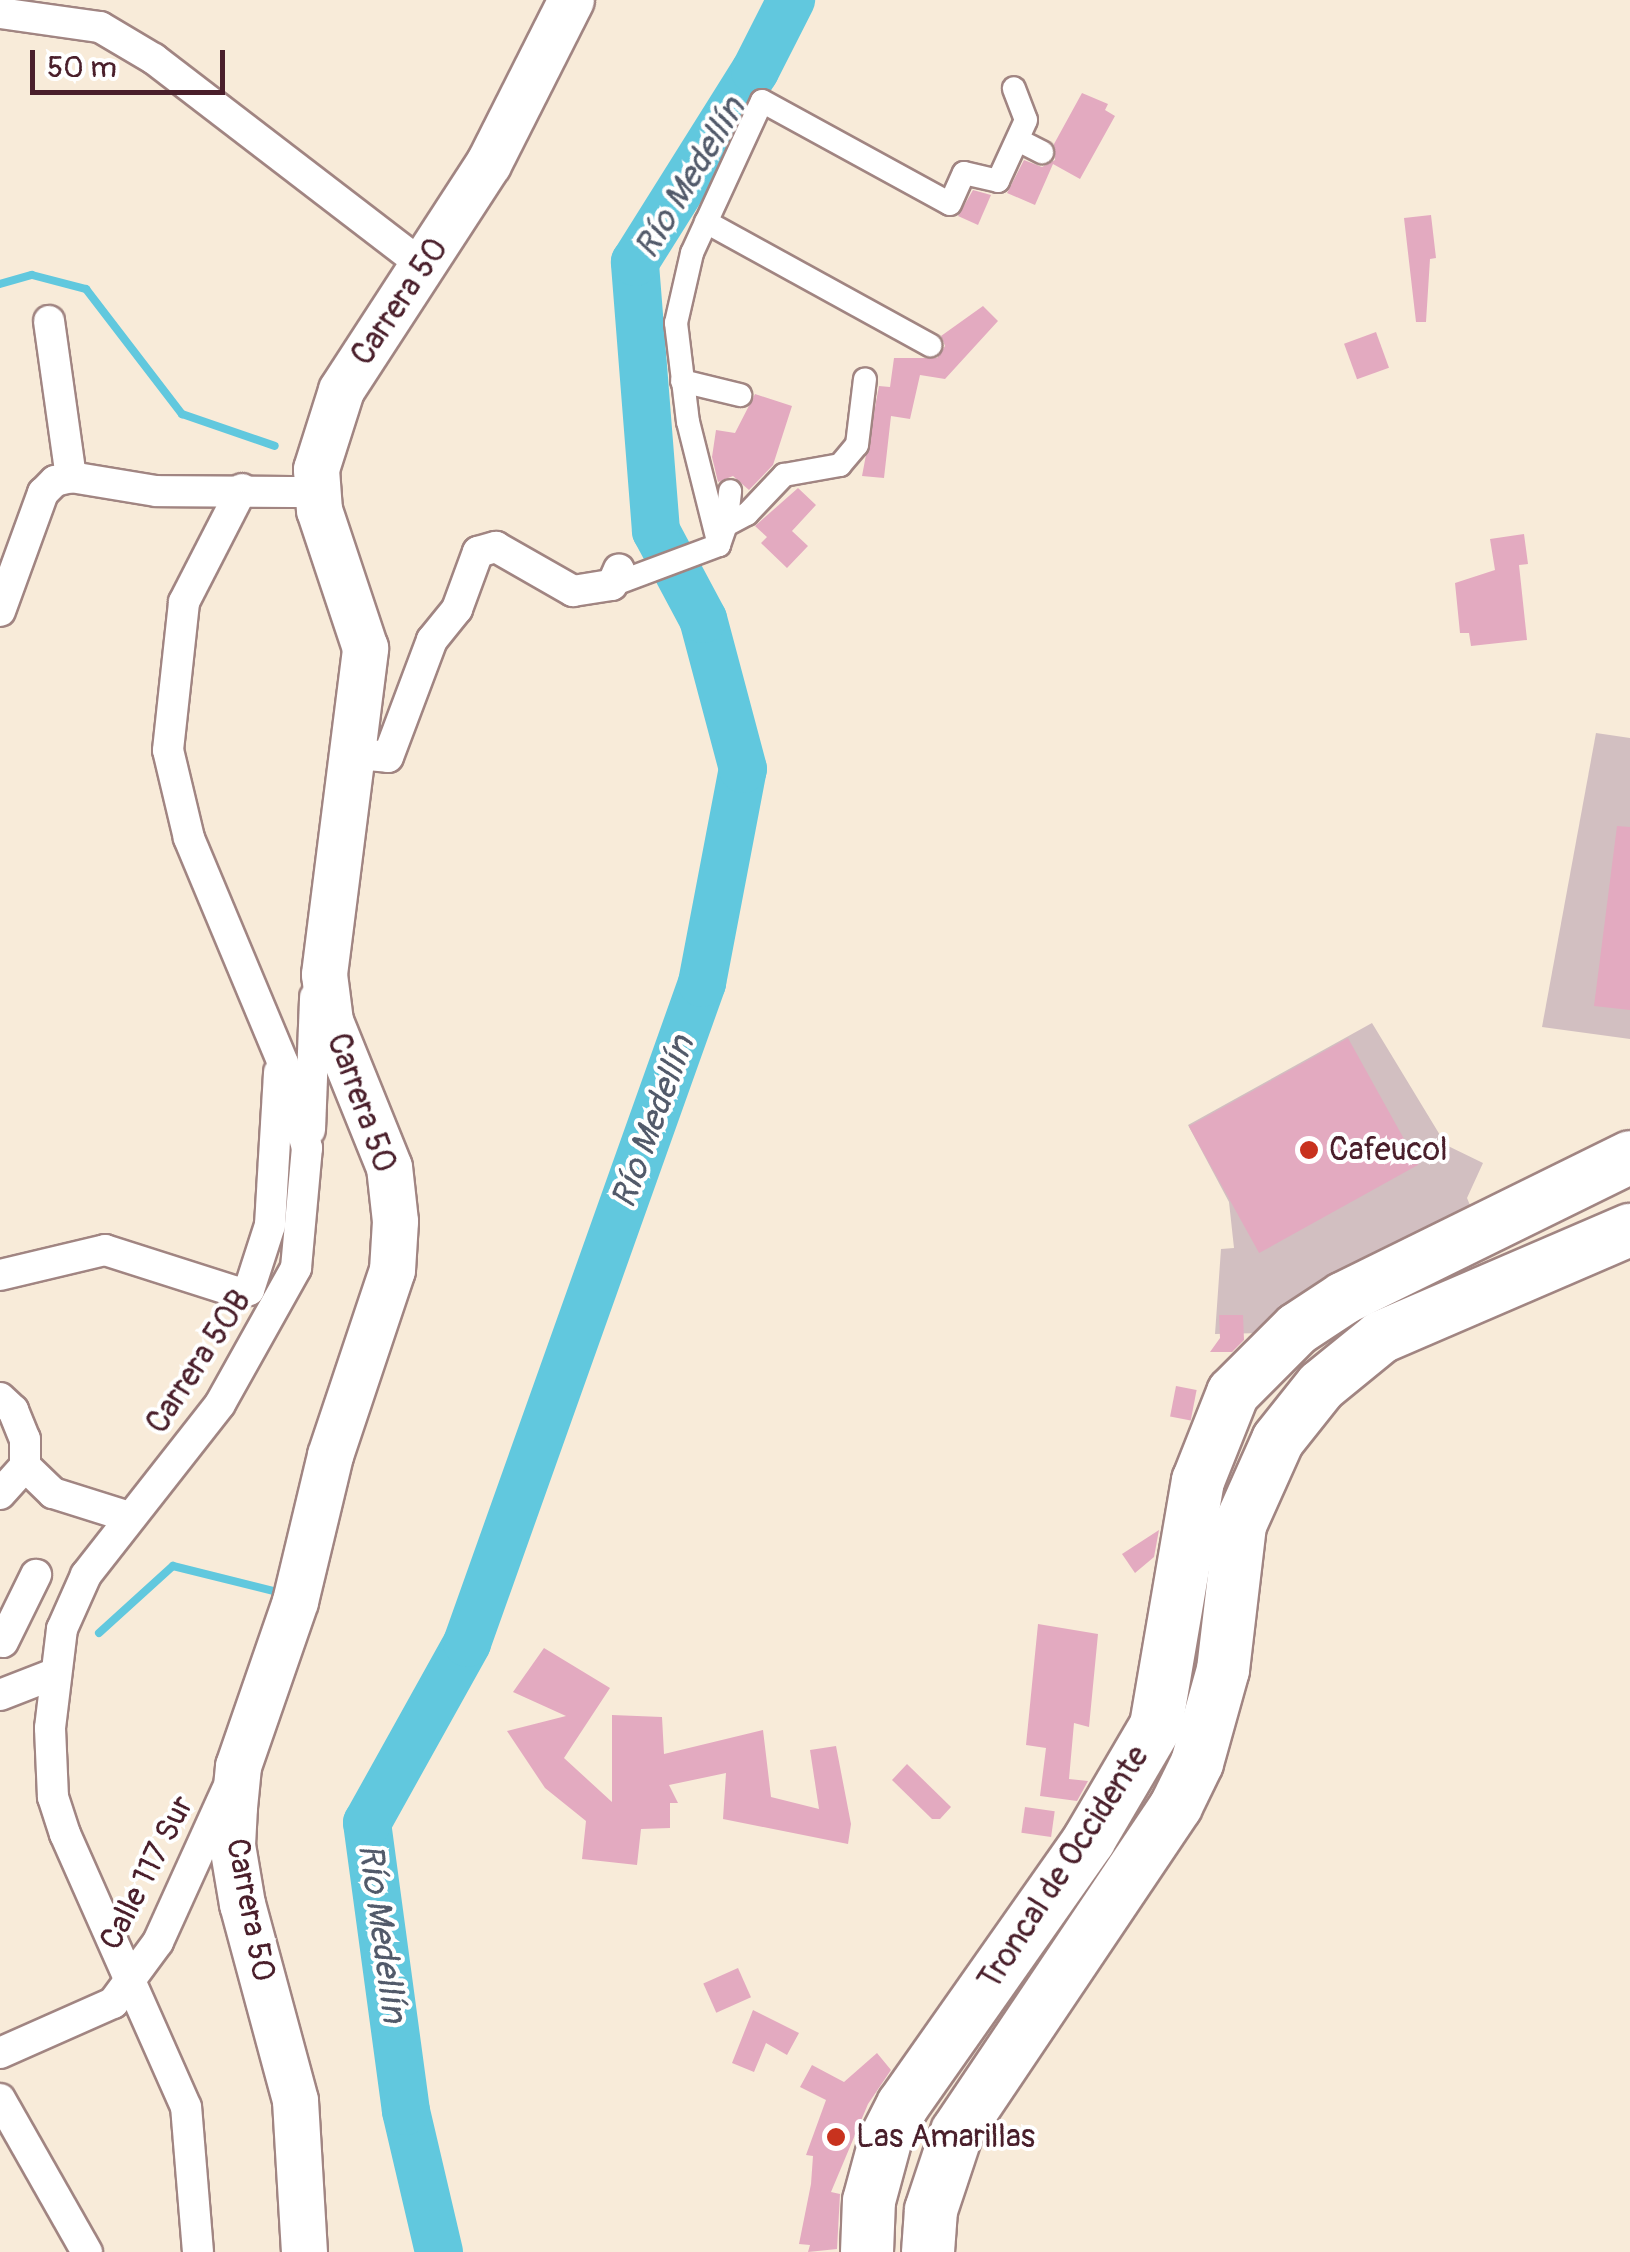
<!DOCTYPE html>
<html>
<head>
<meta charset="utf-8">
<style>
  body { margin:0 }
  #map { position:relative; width:1630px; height:2252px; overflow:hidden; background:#f8ebd9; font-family:Pangolin,sans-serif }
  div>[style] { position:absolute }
  .industrial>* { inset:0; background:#d2bfc1 }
  .stream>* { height:8px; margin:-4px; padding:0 4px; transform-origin:4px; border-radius:4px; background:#61c8de }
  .river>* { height:48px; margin:-24px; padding:0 24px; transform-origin:24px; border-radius:24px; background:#61c8de }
  .building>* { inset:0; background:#e3aac0; transform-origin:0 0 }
  .roads { filter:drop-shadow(2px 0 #a18582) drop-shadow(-2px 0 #a18582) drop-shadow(0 2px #a18582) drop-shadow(0 -2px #a18582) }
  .pedestrian>* { height:22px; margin:-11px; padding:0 11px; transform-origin:11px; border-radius:11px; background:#fff }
  .minor>* { height:30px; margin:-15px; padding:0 15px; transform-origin:15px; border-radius:15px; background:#fff }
  .secondary>* { height:45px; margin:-22.5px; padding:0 22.5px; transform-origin:22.5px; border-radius:22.5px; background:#fff }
  .trunk>* { height:52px; margin:-26px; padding:0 26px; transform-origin:26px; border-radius:26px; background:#fff }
  .dots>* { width:28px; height:28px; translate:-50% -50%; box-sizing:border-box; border:5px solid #fff; border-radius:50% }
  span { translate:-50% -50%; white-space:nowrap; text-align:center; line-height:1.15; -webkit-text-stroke:8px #fff; paint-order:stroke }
  .street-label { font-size:32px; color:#4a1f2b }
  .poi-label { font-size:32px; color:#4a1f2b }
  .left { translate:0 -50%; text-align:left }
  .water-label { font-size:35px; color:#525a6a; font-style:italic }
  .scale { position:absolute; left:30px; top:50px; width:195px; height:45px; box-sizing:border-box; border:5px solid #4a1f2b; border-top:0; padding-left:12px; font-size:30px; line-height:35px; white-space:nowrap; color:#4a1f2b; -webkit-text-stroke:8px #fff; paint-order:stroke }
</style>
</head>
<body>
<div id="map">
  <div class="industrial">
    <div style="clip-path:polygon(1596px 733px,1630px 738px,1630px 1039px,1542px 1027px)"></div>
    <div style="clip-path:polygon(1372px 1023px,1446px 1145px,1483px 1163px,1467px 1198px,1472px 1210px,1264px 1333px,1215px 1334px,1221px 1249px,1234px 1248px,1229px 1202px,1188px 1125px)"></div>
  </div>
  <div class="stream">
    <div style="left:0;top:284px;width:33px;rotate:-16deg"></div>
    <div style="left:32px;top:275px;width:56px;rotate:14.5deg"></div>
    <div style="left:86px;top:289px;width:158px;rotate:52.5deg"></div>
    <div style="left:182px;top:414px;width:98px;rotate:19deg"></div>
    <div style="left:99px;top:1633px;width:100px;rotate:-42.2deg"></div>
    <div style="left:173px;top:1566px;width:103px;rotate:14deg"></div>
  </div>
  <div class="river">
    <div style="left:439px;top:2252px;width:145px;rotate:-103.2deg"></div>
    <div style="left:406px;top:2111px;width:291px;rotate:-97.7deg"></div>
    <div style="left:367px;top:1823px;width:206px;rotate:-60.9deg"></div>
    <div style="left:467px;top:1643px;width:701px;rotate:-70.4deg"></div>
    <div style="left:702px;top:983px;width:218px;rotate:-79.2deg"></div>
    <div style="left:743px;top:769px;width:155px;rotate:-104.9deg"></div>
    <div style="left:703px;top:619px;width:100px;rotate:-118.1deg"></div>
    <div style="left:656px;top:531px;width:270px;rotate:-94.5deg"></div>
    <div style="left:635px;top:262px;width:226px;rotate:-57.9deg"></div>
    <div style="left:755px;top:71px;width:80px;rotate:-63.1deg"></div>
  </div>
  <div class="building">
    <div style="clip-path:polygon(1082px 93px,1108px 104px,1105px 110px,1115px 116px,1080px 179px,1053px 164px,1035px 205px,1007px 193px,1024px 160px,1042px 167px,1055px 160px,1054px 144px)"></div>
    <div style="clip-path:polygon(973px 190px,991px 195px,978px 225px,958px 216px)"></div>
    <div style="clip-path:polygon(1431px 215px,1436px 258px,1430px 259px,1426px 322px,1416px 322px,1404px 218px)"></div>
    <div style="clip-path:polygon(983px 306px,998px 321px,945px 379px,920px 375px,910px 419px,891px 416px,884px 478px,862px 476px,879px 386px,890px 387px,894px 358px,937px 358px,945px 346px,941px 336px)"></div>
    <div style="left:1376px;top:332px;width:38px;height:34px;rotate:70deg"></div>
    <div style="clip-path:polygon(755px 394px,792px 406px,773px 465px,749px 490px,733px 476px,718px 482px,712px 457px,716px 430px,735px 433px)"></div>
    <div style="clip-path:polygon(798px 488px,816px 505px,792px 531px,808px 546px,787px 568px,761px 543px,767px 537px,755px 526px)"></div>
    <div style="clip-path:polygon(1524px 534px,1528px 564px,1519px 565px,1527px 640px,1471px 646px,1469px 633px,1460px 633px,1455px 583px,1495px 570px,1490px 539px)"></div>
    <div style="clip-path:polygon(1617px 826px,1630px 827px,1630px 1010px,1594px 1006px)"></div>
    <div style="left:1348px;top:1038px;width:145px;height:182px;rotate:61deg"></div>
    <div style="clip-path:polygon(1219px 1315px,1243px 1315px,1244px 1340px,1232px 1352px,1210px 1352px,1220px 1338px)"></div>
    <div style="left:1176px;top:1386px;width:21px;height:31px;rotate:11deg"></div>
    <div style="clip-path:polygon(1159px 1530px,1154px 1557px,1135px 1573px,1122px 1554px)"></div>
    <div style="clip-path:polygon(1038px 1624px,1098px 1634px,1089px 1727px,1074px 1723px,1069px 1779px,1088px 1781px,1077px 1801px,1040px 1796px,1046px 1748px,1026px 1745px)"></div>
    <div style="clip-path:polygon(544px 1648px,610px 1688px,564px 1758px,612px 1802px,612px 1715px,662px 1717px,664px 1754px,763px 1730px,771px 1797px,819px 1809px,810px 1750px,836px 1746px,851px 1824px,848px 1844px,723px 1819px,726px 1773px,669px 1785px,678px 1803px,670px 1803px,670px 1828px,641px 1829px,637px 1865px,582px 1859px,586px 1821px,545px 1788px,507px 1731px,566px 1716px,513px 1692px)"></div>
    <div style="clip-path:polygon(907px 1764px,951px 1807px,940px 1819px,932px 1819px,892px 1780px)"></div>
    <div style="left:1025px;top:1807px;width:30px;height:26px;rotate:8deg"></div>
    <div style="left:738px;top:1968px;width:32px;height:38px;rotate:66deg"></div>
    <div style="clip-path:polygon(753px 2010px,799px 2033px,787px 2055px,766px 2043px,754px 2072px,732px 2063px)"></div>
    <div style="clip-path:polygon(877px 2053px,891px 2070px,868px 2104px,831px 2192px,840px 2194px,837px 2249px,808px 2252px,810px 2245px,799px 2244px,811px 2184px,813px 2156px,806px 2155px,826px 2100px,800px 2087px,812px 2065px,844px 2082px)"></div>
  </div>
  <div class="roads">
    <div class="pedestrian">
      <div style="left:1018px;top:140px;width:27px;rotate:27deg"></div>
      <div style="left:706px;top:222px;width:256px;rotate:28.8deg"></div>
      <div style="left:682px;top:381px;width:60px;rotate:13.6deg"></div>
      <div style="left:726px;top:525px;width:34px;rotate:-83deg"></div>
      <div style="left:719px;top:545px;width:127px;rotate:-104.1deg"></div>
      <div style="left:688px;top:422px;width:100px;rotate:-96.9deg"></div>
      <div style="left:676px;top:323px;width:72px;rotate:-77.1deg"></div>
      <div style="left:692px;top:253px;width:167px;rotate:-65.3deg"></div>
      <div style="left:762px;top:101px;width:214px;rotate:28.7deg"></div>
      <div style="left:950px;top:204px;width:34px;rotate:-66deg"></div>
      <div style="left:964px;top:173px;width:35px;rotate:13deg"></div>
      <div style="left:998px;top:181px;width:67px;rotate:-65.3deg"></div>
      <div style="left:1026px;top:120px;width:34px;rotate:-111deg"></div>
      <div style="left:719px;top:545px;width:21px;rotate:-71deg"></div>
      <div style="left:726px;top:525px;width:24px;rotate:-28deg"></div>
      <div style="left:747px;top:514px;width:54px;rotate:-46.5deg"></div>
      <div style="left:784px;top:475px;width:57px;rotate:-10.1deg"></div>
      <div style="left:840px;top:465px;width:26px;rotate:-50deg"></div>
      <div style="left:857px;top:445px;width:66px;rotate:-83.1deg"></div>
      <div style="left:612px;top:585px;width:114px;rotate:-20.5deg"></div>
    </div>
    <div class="minor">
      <div style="left:0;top:13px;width:101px;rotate:8deg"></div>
      <div style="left:100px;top:27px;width:63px;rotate:30.7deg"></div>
      <div style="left:154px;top:59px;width:342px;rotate:37.5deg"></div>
      <div style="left:49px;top:321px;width:158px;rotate:82deg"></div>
      <div style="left:0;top:611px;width:126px;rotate:-70deg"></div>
      <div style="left:43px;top:493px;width:17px;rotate:-45deg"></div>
      <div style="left:55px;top:481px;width:16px;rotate:-14deg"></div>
      <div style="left:71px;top:477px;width:86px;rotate:9.4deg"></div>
      <div style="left:156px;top:491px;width:158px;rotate:0.4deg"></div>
      <div style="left:356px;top:754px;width:32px;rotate:5deg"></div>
      <div style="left:388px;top:757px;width:125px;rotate:-69.4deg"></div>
      <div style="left:432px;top:640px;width:40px;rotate:-51deg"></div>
      <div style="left:457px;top:609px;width:61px;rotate:-69.8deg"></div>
      <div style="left:478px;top:552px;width:19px;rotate:-16deg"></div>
      <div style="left:496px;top:547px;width:89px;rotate:29.7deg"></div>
      <div style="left:573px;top:591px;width:39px;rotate:-9deg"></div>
      <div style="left:612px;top:585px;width:17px;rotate:-66deg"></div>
      <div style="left:310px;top:1130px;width:133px;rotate:-87.8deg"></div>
      <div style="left:0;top:1275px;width:108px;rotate:-13.4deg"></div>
      <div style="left:105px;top:1250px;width:139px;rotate:17.7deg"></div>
      <div style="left:237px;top:1292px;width:12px;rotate:-9deg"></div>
      <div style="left:249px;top:1290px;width:68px;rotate:-72.1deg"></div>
      <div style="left:270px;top:1225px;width:153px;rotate:-86.6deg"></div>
      <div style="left:0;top:1398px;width:18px;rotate:43deg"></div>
      <div style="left:13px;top:1410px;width:31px;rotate:68deg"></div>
      <div style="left:25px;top:1439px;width:27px;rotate:90deg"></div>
      <div style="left:25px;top:1466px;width:39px;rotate:44deg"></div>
      <div style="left:53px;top:1493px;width:80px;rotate:17.5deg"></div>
      <div style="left:0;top:1494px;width:38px;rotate:-48deg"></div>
      <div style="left:3px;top:1642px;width:75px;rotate:-63.8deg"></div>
      <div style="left:0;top:1695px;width:58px;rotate:-21.3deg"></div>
      <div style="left:0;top:2053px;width:124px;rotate:-23.9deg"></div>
      <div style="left:113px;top:2003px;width:76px;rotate:-53.6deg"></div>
      <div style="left:158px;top:1942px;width:167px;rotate:-65.6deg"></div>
      <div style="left:0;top:2099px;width:176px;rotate:60.4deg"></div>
      <div style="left:198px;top:2252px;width:145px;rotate:-94.7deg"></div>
      <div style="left:186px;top:2107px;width:299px;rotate:-113.9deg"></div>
      <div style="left:65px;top:1834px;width:39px;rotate:-108deg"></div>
      <div style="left:53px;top:1797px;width:69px;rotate:-92.5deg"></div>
      <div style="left:50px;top:1728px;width:100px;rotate:-83.1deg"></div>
      <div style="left:62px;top:1629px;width:59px;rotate:-66deg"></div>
      <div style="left:86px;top:1575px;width:217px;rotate:-51.9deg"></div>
      <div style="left:220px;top:1404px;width:156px;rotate:-60.8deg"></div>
      <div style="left:296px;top:1268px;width:121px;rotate:-84.8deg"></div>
      <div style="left:307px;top:1148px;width:88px;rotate:-105.8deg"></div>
      <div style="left:283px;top:1063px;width:244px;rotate:-112.7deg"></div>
      <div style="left:189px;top:838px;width:90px;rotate:-103.4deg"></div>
      <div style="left:168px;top:750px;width:149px;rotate:-83.8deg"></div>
      <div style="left:184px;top:602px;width:127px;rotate:-62.8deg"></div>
    </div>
    <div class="secondary">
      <div style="left:304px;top:2252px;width:152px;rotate:-93.4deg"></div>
      <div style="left:295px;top:2100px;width:203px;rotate:-105.1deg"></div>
      <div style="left:242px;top:1904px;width:60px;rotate:-99.6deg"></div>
      <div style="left:232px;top:1845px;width:38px;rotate:-87deg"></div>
      <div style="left:234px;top:1807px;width:41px;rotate:-84.4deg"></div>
      <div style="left:238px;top:1766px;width:175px;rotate:-70.9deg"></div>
      <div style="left:295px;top:1601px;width:150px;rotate:-76.5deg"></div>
      <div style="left:330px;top:1455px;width:195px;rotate:-71.5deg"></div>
      <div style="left:392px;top:1270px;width:49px;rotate:-86.5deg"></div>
      <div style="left:395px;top:1221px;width:54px;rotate:-96.3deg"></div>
      <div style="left:389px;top:1167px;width:157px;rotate:-112deg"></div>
      <div style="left:330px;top:1021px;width:47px;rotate:-97.3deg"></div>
      <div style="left:324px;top:974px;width:329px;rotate:-82.8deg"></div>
      <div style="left:365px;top:648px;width:145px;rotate:-108.4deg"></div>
      <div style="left:319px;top:510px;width:41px;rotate:-94.2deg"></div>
      <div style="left:316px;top:469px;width:83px;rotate:-72.4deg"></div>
      <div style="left:341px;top:390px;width:270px;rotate:-57deg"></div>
      <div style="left:488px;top:164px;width:184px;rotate:-63.2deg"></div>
    </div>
    <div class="trunk">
      <div style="left:867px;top:2252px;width:51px;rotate:-87.8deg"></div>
      <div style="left:869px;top:2201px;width:65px;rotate:-74.9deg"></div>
      <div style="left:886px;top:2138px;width:37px;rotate:-63deg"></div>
      <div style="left:903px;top:2105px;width:324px;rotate:-54.9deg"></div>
      <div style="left:1089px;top:1840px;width:132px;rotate:-59.6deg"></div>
      <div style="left:1156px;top:1726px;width:249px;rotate:-80.3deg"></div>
      <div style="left:1198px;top:1481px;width:95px;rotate:-68.3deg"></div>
      <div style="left:1233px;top:1393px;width:91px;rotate:-45deg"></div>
      <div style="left:1297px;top:1329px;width:56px;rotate:-33.4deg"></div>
      <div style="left:1344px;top:1298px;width:319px;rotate:-26.2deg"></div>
      <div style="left:928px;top:2252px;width:42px;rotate:-85.9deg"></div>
      <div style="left:931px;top:2210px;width:82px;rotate:-71.6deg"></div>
      <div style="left:957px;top:2132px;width:393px;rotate:-56.1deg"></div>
      <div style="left:1176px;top:1806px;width:48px;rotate:-64deg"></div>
      <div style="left:1197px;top:1763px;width:97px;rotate:-74.4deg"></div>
      <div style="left:1223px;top:1670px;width:146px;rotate:-83.3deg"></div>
      <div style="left:1240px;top:1525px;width:93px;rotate:-65.9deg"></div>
      <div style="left:1278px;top:1440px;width:69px;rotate:-51.5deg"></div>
      <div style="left:1321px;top:1386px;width:77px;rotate:-39.2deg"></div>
      <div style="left:1381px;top:1337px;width:271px;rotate:-23.3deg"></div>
    </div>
  </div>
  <div class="dots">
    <div style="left:1309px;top:1150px;background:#c8321e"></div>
    <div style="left:836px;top:2137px;background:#c8321e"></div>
  </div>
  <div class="street-label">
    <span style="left:400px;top:302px;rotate:-56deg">Carrera 50</span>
    <span style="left:361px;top:1103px;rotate:70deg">Carrera 50</span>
    <span style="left:199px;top:1362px;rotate:-57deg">Carrera 50B</span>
    <span style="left:1064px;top:1868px;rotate:-57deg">Troncal de Occidente</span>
    <span style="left:147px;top:1873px;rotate:-63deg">Calle 117 Sur</span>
    <span style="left:250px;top:1910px;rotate:79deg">Carrera 50</span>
  </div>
  <div class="poi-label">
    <span class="left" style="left:1329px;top:1150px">Cafeucol</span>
    <span class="left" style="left:856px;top:2137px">Las Amarillas</span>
  </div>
  <div class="water-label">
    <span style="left:690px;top:178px;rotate:-59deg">Río Medellín</span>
    <span style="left:653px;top:1122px;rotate:-70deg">Río Medellín</span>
    <span style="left:382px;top:1933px;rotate:82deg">Río Medellín</span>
  </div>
  <div class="scale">50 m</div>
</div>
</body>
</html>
